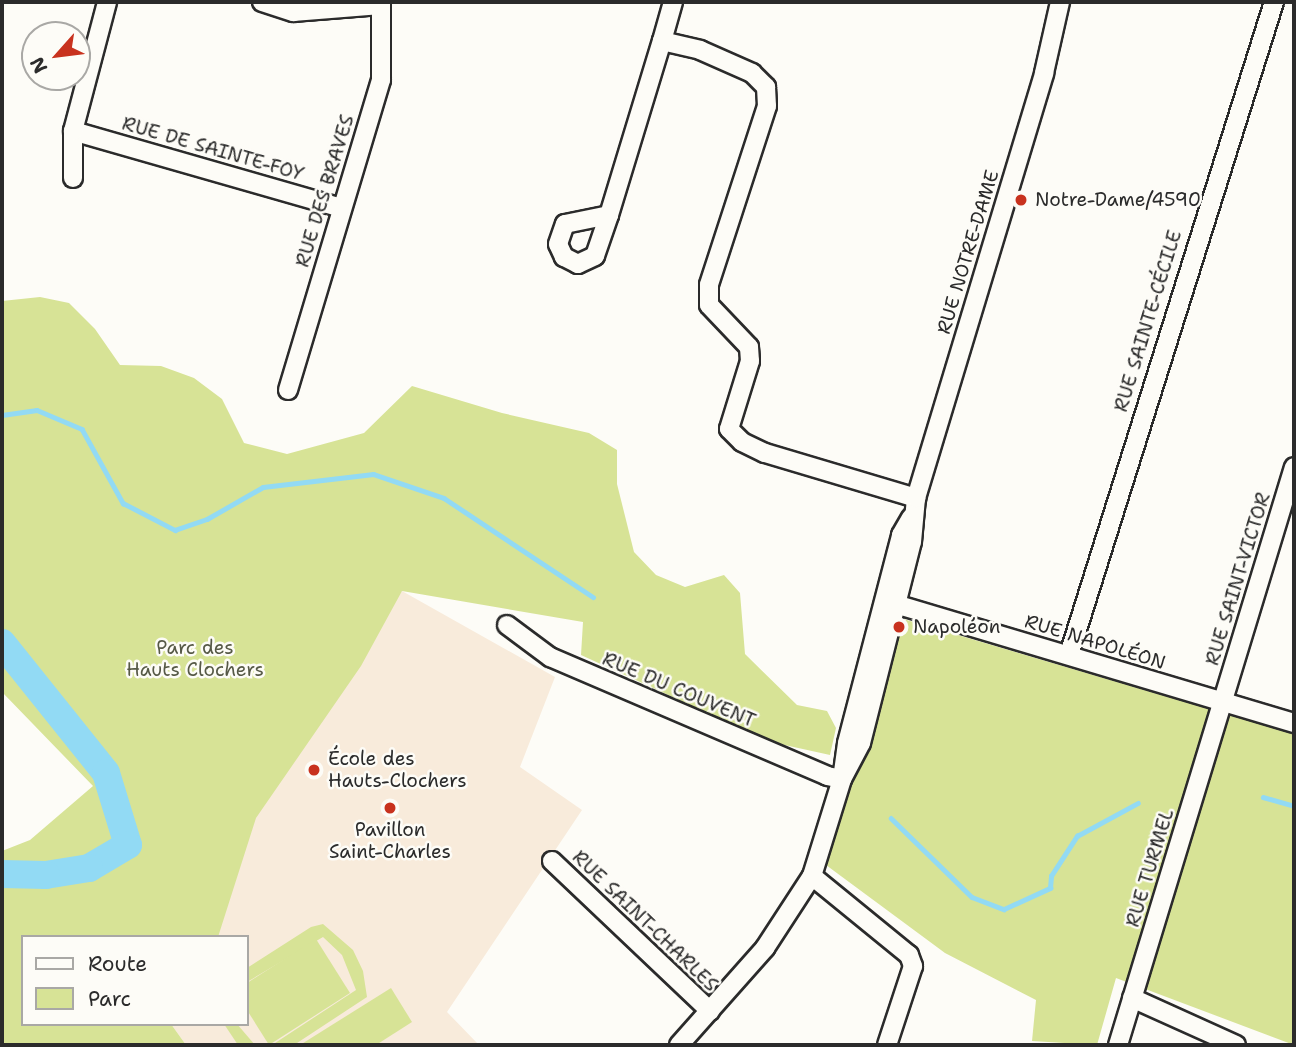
<!DOCTYPE html>
<html>
<head>
<meta charset="utf-8">
<style>
  body { margin:0 }
  #map { position:relative; width:1296px; height:1047px; overflow:hidden; background:#fdfcf7; font-family:"Shantell Sans",sans-serif }
  div>[style] { position:absolute }
  .built>* { inset:0; background:#f8ebdb }
  .green>* { inset:0; background:#d7e396 }
  .stream>* { height:4.5px; margin:-2.25px; padding:0 2.25px; transform-origin:2.25px; border-radius:2.25px; background:#92daf4 }
  .river>* { height:28px; margin:-14px; padding:0 14px; transform-origin:14px; border-radius:14px; background:#92daf4 }
  .roads { filter:drop-shadow(2px 0 #2b2b2b) drop-shadow(-2px 0 #2b2b2b) drop-shadow(0 2px #2b2b2b) drop-shadow(0 -2px #2b2b2b) }
  .minor>* { height:18px; margin:-9px; padding:0 9px; transform-origin:9px; border-radius:9px; background:#fdfcf7 }
  .dots>* { width:19px; height:19px; translate:-50% -50%; box-sizing:border-box; border:4px solid #fdfcf7; border-radius:50% }
  span { translate:-50% -50%; white-space:nowrap; text-align:center; line-height:1.15; -webkit-text-stroke:5px #fdfcf7; paint-order:stroke }
  .street-label { font-size:19px; color:#2b2b2b }
  .poi-label { font-size:19px; color:#2b2b2b }
  .left { translate:0 -50%; text-align:left }
  .park-label { font-size:19px; color:#565946 }
  .frame { position:absolute; inset:0; border:4px solid #2b2b2b; pointer-events:none }
  .legend { position:absolute; left:21px; top:935px; width:228px; height:91px; box-sizing:border-box; background:#fdfcf7; border:2px solid #a9a8a5; margin:0; padding:9px 12px; list-style:none; font-size:21px; color:#2b2b2b }
  .legend li { display:flex; align-items:center; gap:14px; height:35px }
  .legend b { width:35px; border:2px solid #a9a8a5 }
  .north { position:absolute; left:21px; top:21px; width:70px; height:70px; box-sizing:border-box; background:#fdfcf7; border:2px solid #a9a8a5; border-radius:50%; rotate:242deg; font-size:19px; font-weight:700; line-height:28px; text-align:center; color:#2b2b2b }
  .north::after { content:''; display:block; margin:auto; width:24px; height:32px; background:#c8321e; clip-path:polygon(50% 0,100% 100%,50% 72%,0 100%) }
</style>
</head>
<body>
<div id="map">
  <div class="built">
    <div style="clip-path:polygon(402px 591px,555px 677px,520px 767px,582px 810px,447px 1012px,479px 1045px,186px 1045px,171px 1024px,247px 1024px,247px 937px,142px 937px)"></div>
  </div>
  <div class="green">
    <div style="clip-path:polygon(40px 297px,69px 303px,95px 329px,120px 365px,161px 366px,194px 378px,222px 399px,244px 443px,287px 454px,364px 433px,412px 386px,502px 413px,589px 433px,617px 450px,617px 484px,634px 552px,656px 575px,685px 587px,724px 575px,740px 593px,745px 654px,797px 705px,827px 711px,836px 728px,830px 755px,771px 742px,581px 655px,583px 622px,402px 591px,361px 666px,256px 818px,218px 937px,23px 937px,23px 1024px,171px 1024px,186px 1045px,2px 1045px,2px 851px,30px 840px,93px 786px,2px 692px,2px 301px)"></div>
    <div style="clip-path:polygon(900px 618px,1294px 734px,1294px 1045px,1116px 978px,1097px 1045px,1032px 1041px,1036px 1000px,945px 953px,826px 865px)"></div>
    <div style="clip-path:polygon(323px 924px,353px 950px,363px 971px,367px 997px,294px 1045px,272px 1045px,356px 990px,342px 955px,323px 937px,247px 982px,247px 968px,311px 927px)"></div>
    <div style="clip-path:polygon(316px 939px,350px 993px,269px 1045px,247px 1010px,247px 983px)"></div>
    <div style="clip-path:polygon(391px 988px,412px 1022px,376px 1045px,300px 1045px)"></div>
    <div style="clip-path:polygon(224px 1024px,237px 1024px,255px 1045px,238px 1045px)"></div>
  </div>
  <div class="stream">
    <div style="left:2px;top:415px;width:35px;rotate:-8deg"></div>
    <div style="left:37px;top:410px;width:49px;rotate:22.9deg"></div>
    <div style="left:82px;top:429px;width:85px;rotate:61deg"></div>
    <div style="left:123px;top:503px;width:59px;rotate:27.4deg"></div>
    <div style="left:175px;top:530px;width:34px;rotate:-19deg"></div>
    <div style="left:207px;top:519px;width:64px;rotate:-29.7deg"></div>
    <div style="left:263px;top:487px;width:111px;rotate:-6.7deg"></div>
    <div style="left:373px;top:474px;width:75px;rotate:18.7deg"></div>
    <div style="left:444px;top:498px;width:179px;rotate:33.6deg"></div>
    <div style="left:1263px;top:797px;width:32px;rotate:16deg"></div>
    <div style="left:891px;top:818px;width:113px;rotate:44.3deg"></div>
    <div style="left:972px;top:897px;width:34px;rotate:21deg"></div>
    <div style="left:1004px;top:909px;width:51px;rotate:-24.5deg"></div>
    <div style="left:1050px;top:888px;width:12px;rotate:-85deg"></div>
    <div style="left:1051px;top:876px;width:48px;rotate:-57deg"></div>
    <div style="left:1077px;top:836px;width:69px;rotate:-28.4deg"></div>
  </div>
  <div class="river">
    <div style="left:2px;top:643px;width:166px;rotate:51.3deg"></div>
    <div style="left:106px;top:773px;width:75px;rotate:73deg"></div>
    <div style="left:128px;top:845px;width:45px;rotate:149.5deg"></div>
    <div style="left:89px;top:868px;width:44px;rotate:170.8deg"></div>
    <div style="left:46px;top:875px;width:44px;rotate:-178.7deg"></div>
  </div>
  <div class="roads">
    <div class="minor">
      <div style="left:262px;top:2px;width:33px;rotate:18deg"></div>
      <div style="left:293px;top:12px;width:88px;rotate:-4.5deg"></div>
      <div style="left:673px;top:2px;width:41px;rotate:105.8deg"></div>
      <div style="left:662px;top:41px;width:39px;rotate:13deg"></div>
      <div style="left:700px;top:50px;width:57px;rotate:23.9deg"></div>
      <div style="left:752px;top:73px;width:20px;rotate:45deg"></div>
      <div style="left:766px;top:87px;width:19px;rotate:87deg"></div>
      <div style="left:767px;top:106px;width:188px;rotate:108deg"></div>
      <div style="left:709px;top:285px;width:20px;rotate:90deg"></div>
      <div style="left:709px;top:305px;width:58px;rotate:46.4deg"></div>
      <div style="left:749px;top:347px;width:14px;rotate:86deg"></div>
      <div style="left:750px;top:361px;width:71px;rotate:107.2deg"></div>
      <div style="left:729px;top:429px;width:18px;rotate:45deg"></div>
      <div style="left:742px;top:442px;width:25px;rotate:26deg"></div>
      <div style="left:765px;top:453px;width:158px;rotate:16.6deg"></div>
      <div style="left:73px;top:131px;width:279px;rotate:16deg"></div>
      <div style="left:73px;top:178px;width:47px;rotate:-90deg"></div>
      <div style="left:73px;top:131px;width:133px;rotate:-75.2deg"></div>
      <div style="left:609px;top:215px;width:182px;rotate:-73.1deg"></div>
      <div style="left:609px;top:215px;width:43px;rotate:108.9deg"></div>
      <div style="left:595px;top:256px;width:19px;rotate:155deg"></div>
      <div style="left:578px;top:264px;width:16px;rotate:-153deg"></div>
      <div style="left:564px;top:257px;width:14px;rotate:-115deg"></div>
      <div style="left:558px;top:244px;width:21px;rotate:-71deg"></div>
      <div style="left:565px;top:224px;width:45px;rotate:-11.6deg"></div>
      <div style="left:288px;top:390px;width:324px;rotate:-73.3deg"></div>
      <div style="left:381px;top:80px;width:78px;rotate:-90deg"></div>
      <div style="left:885px;top:601px;width:427px;rotate:16.6deg"></div>
      <div style="left:507px;top:625px;width:54px;rotate:36.7deg"></div>
      <div style="left:550px;top:657px;width:301px;rotate:23.2deg"></div>
      <div style="left:827px;top:776px;width:15px;rotate:11deg"></div>
      <div style="left:1069px;top:655px;width:684px;rotate:-72.57deg"></div>
      <div style="left:842px;top:779px;width:41px;rotate:-62.2deg"></div>
      <div style="left:861px;top:743px;width:207px;rotate:-75.8deg"></div>
      <div style="left:912px;top:542px;width:44px;rotate:-84.8deg"></div>
      <div style="left:916px;top:498px;width:444px;rotate:-73.2deg"></div>
      <div style="left:1044px;top:73px;width:73px;rotate:-77.3deg"></div>
      <div style="left:552px;top:861px;width:218px;rotate:43.5deg"></div>
      <div style="left:812px;top:876px;width:125px;rotate:39.2deg"></div>
      <div style="left:909px;top:955px;width:12px;rotate:70deg"></div>
      <div style="left:913px;top:966px;width:83px;rotate:108.2deg"></div>
      <div style="left:1132px;top:998px;width:114px;rotate:24.3deg"></div>
      <div style="left:679px;top:1045px;width:130px;rotate:-48.4deg"></div>
      <div style="left:765px;top:948px;width:86px;rotate:-56.9deg"></div>
      <div style="left:812px;top:876px;width:102px;rotate:-72.8deg"></div>
      <div style="left:842px;top:779px;width:36px;rotate:-82deg"></div>
      <div style="left:847px;top:743px;width:215px;rotate:-75.4deg"></div>
      <div style="left:901px;top:535px;width:20px;rotate:-60deg"></div>
      <div style="left:1118px;top:1045px;width:604px;rotate:-73.06deg"></div>
    </div>
  </div>
  <div class="dots">
    <div style="left:1021px;top:200px;background:#c8321e"></div>
    <div style="left:899px;top:627px;background:#c8321e"></div>
    <div style="left:314px;top:770px;background:#c8321e"></div>
    <div style="left:390px;top:808px;background:#c8321e"></div>
  </div>
  <div class="street-label">
    <span style="left:213px;top:149px;rotate:16deg">RUE DE SAINTE-FOY</span>
    <span style="left:325px;top:191px;rotate:-73deg">RUE DES BRAVES</span>
    <span style="left:968px;top:252px;rotate:-73deg">RUE NOTRE-DAME</span>
    <span style="left:1148px;top:321px;rotate:-73deg">RUE SAINTE-CÉCILE</span>
    <span style="left:1238px;top:579px;rotate:-73deg">RUE SAINT-VICTOR</span>
    <span style="left:1095px;top:642px;rotate:17deg">RUE NAPOLÉON</span>
    <span style="left:679px;top:690px;rotate:23deg">RUE DU COUVENT</span>
    <span style="left:1150px;top:868px;rotate:-73deg">RUE TURMEL</span>
    <span style="left:645px;top:921px;rotate:44deg">RUE SAINT-CHARLES</span>
  </div>
  <div class="poi-label">
    <span class="left" style="left:1035px;top:200px">Notre-Dame/4590</span>
    <span class="left" style="left:913px;top:627px">Napoléon</span>
    <span class="left" style="left:328px;top:770px">École des<br>Hauts-Clochers</span>
    <span style="left:390px;top:841px">Pavillon<br>Saint-Charles</span>
  </div>
  <div class="park-label">
    <span style="left:195px;top:659px">Parc des<br>Hauts Clochers</span>
  </div>
  <div class="frame"></div>
  <ul class="legend">
  <li><b style="height:9px;background:#fdfcf7"></b>Route</li>
  <li><b style="height:19px;background:#d7e396"></b>Parc</li>
  </ul>
  <div class="north">N</div>
</div>
</body>
</html>
